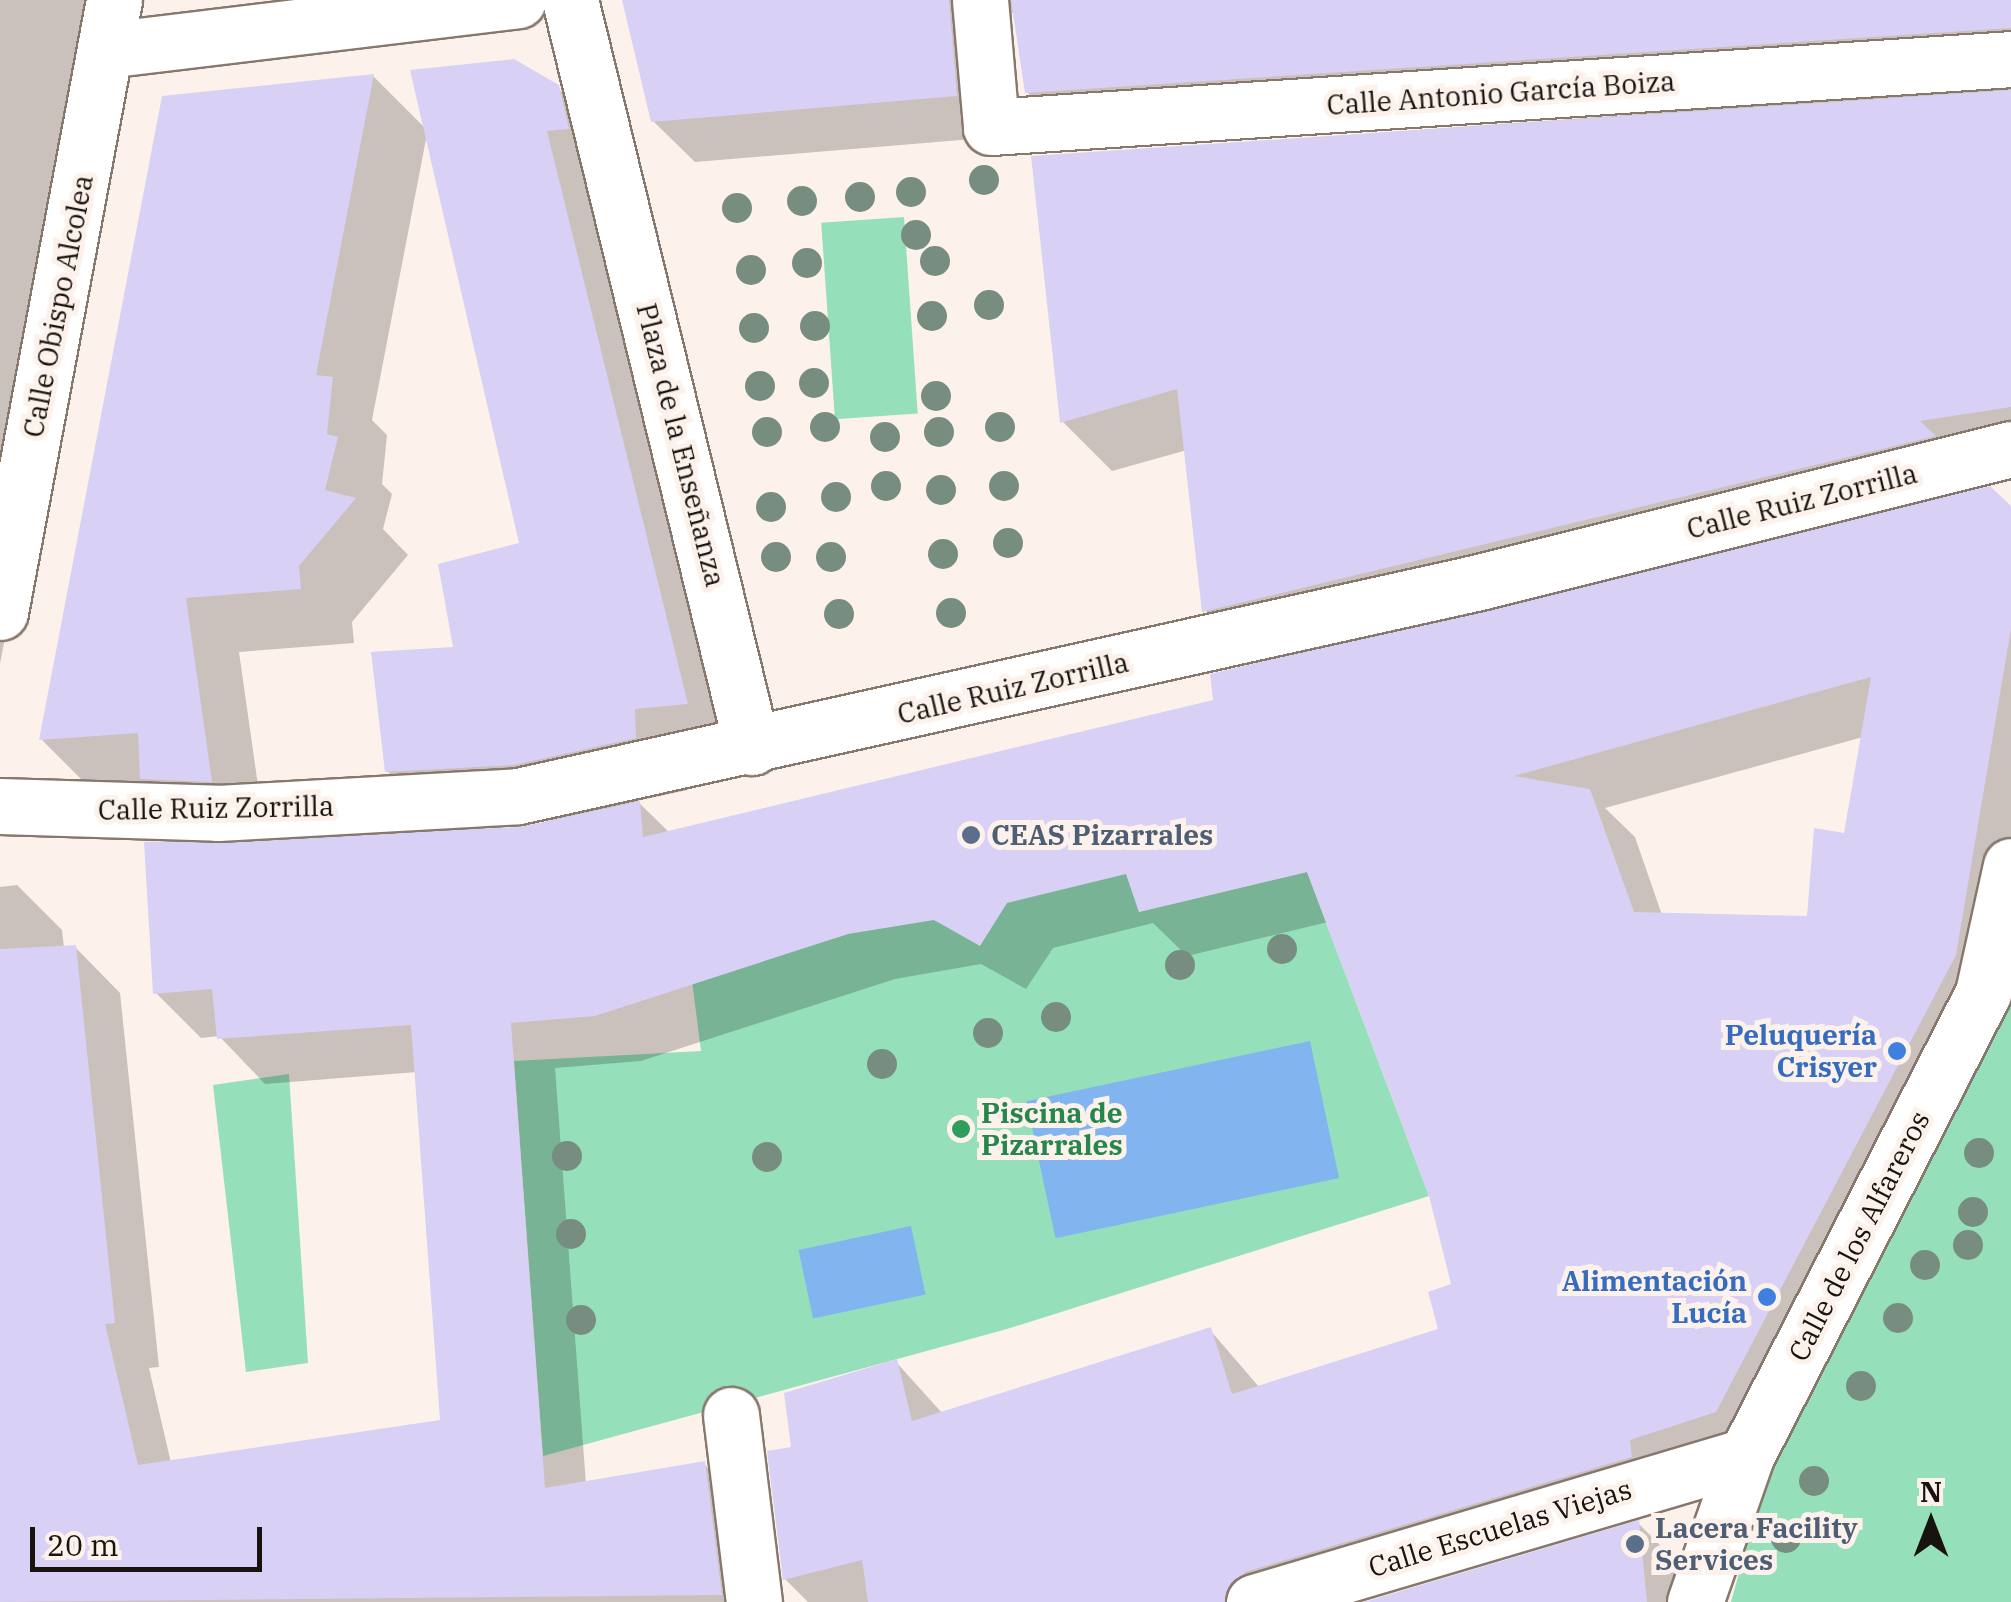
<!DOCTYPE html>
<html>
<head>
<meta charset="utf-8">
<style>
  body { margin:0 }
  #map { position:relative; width:2011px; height:1602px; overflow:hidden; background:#fdf2eb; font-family:"IBM Plex Serif",serif }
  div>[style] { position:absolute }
  .green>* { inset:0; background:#95e0ba; transform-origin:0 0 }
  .water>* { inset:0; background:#82b5f0; transform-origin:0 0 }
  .shadow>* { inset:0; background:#0003 }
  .building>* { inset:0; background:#d9d0f5 }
  .roads { filter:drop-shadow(2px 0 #87786d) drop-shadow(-2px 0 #87786d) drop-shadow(0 2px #87786d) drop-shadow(0 -2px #87786d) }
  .minor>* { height:55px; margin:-27.5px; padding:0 27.5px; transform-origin:27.5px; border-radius:27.5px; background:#fff }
  .trees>* { width:30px; height:30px; margin:-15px; border-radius:50%; background:#778d80 }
  .dots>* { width:28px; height:28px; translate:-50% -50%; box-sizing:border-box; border:5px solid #fdf2eb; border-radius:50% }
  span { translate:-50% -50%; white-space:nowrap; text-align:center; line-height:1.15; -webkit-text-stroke:10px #fdf2eb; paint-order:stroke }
  .street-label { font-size:28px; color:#18130e }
  .service-label { font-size:28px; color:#4e5e75; font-weight:700 }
  .left { translate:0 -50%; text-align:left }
  .shop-label { font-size:28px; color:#366cbe; font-weight:700 }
  .right { translate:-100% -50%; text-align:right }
  .leisure-label { font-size:28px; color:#27864d; font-weight:700 }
  .north { position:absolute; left:1881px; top:1472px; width:100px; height:100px; -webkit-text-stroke:8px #fdf2eb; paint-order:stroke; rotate:0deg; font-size:28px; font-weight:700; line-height:40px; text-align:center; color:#18130e }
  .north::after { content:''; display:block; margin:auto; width:35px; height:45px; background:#18130e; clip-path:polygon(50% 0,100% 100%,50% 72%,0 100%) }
  .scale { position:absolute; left:30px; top:1527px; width:232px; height:45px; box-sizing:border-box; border:5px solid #18130e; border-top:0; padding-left:12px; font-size:30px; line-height:35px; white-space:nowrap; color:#18130e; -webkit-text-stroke:8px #fdf2eb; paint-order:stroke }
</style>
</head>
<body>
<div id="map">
  <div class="green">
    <div style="left:904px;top:217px;width:197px;height:83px;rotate:86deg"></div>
    <div style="clip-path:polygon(815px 796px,1126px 873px,1139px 912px,1307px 872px,1429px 1196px,1007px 1329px,543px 1456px,514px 1061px,701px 1051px,692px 981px,848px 934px)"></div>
    <div style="clip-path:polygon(2011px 993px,2011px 1602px,1731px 1602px,1764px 1482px)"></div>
    <div style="clip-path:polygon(289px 1074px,308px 1363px,246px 1372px,213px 1085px)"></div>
  </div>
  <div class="water">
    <div style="left:1310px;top:1041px;width:140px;height:290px;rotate:78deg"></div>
    <div style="left:911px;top:1226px;width:70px;height:115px;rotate:78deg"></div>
  </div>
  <div class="shadow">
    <div style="clip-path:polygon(0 0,125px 0,0 664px)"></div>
    <div style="clip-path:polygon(625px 0,2011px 0,2011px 71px,1069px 134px,1027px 92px,1014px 12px,1002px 16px,997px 137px,695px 162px,653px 121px)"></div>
    <div style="clip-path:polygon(evenodd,373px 76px,426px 129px,557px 87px,611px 141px,739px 756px,686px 760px,688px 790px,637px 801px,670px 833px,2011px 510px,2011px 938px,1761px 1457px,1340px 1602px,808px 1602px,785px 1579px,794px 1449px,896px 1362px,943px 1414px,1210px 1330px,1260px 1388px,1442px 1331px,1454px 1286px,1431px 1195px,1328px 922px,1187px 956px,1153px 923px,1053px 948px,1026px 989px,981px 964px,895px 979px,641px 1061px,555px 1068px,586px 1484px,704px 1464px,750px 1509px,761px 1602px,0 1602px,0 887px,17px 885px,62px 930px,64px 948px,75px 947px,120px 993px,159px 1367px,149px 1368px,171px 1463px,442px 1423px,417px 1072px,265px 1084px,219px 1036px,201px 1038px,156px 993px,520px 830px,565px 820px,440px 824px,387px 771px,522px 545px,427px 134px,372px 420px,387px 435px,382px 484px,392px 494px,383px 529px,408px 555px,352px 622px,354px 643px,239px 652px,265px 835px,96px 794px,41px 739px,373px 76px,1863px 737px,1847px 836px,1809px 919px,1662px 915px,1635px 837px,1605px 808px,1863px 737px)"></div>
    <div style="clip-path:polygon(2011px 87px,2011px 463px,1967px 470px,1982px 485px,1254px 660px,1205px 610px,1187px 450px,1112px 471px,1063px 422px,1034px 158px)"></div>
    <div style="clip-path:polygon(1638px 1523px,1697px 1582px,1699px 1602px,1373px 1602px)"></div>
  </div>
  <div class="building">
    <div style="clip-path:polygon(622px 0,949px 0,957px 96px,651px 122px)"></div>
    <div style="clip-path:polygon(1011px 0,2011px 0,2011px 28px,1025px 93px)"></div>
    <div style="clip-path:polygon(514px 59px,559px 85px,569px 129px,547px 131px,688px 704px,635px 709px,636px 738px,514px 765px,385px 772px,371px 652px,453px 647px,438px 564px,519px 543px,410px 70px)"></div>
    <div style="clip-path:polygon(374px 74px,316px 375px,333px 377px,327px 434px,338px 437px,325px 490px,356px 498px,299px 566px,301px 589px,186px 598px,212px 782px,140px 779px,138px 733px,39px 740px,162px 96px)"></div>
    <div style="clip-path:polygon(2011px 90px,2011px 407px,1920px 421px,1936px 436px,1202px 612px,1177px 389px,1060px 423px,1031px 156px)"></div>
    <div style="clip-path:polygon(evenodd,1990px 486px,2011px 506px,2011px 629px,1956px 955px,1716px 1412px,1630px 1440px,1632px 1457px,1245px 1572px,1224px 1602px,868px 1602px,862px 1560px,783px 1580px,767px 1451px,791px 1447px,784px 1393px,897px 1359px,912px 1421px,1211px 1327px,1232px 1394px,1438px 1329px,1428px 1292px,1451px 1284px,1429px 1196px,1307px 872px,1139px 912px,1126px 874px,1007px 903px,980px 946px,934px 920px,848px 934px,595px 1016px,511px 1023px,545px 1488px,705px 1461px,722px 1595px,0 1602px,0 949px,76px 945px,115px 1323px,105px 1324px,138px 1465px,440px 1420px,411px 1025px,217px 1039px,212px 989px,153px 994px,144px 842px,520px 827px,640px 801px,643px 837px,1213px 700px,1210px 674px,1990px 486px,1871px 677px,1844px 833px,1814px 828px,1807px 916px,1634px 912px,1590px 789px,1514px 776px,1871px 677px)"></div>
    <div style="clip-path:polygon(1639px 1520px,1647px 1602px,1364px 1602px)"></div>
  </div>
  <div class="roads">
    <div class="minor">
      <div style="left:570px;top:0;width:769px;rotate:76.31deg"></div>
      <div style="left:980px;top:0;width:127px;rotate:85deg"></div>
      <div style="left:991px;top:127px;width:1022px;rotate:-3.81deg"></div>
      <div style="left:106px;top:50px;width:415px;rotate:-6.9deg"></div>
      <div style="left:0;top:612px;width:623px;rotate:-79.45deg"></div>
      <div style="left:0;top:806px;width:218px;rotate:1.8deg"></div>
      <div style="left:218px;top:813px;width:300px;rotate:-3.2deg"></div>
      <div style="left:518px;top:796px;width:985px;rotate:-12.55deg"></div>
      <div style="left:1479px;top:582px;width:548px;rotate:-14.04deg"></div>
      <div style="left:731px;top:1415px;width:188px;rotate:83deg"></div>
      <div style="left:1254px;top:1602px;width:513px;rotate:-16.53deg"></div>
      <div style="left:1695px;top:1602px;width:155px;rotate:-70.7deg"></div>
      <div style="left:1746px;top:1456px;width:520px;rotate:-62.89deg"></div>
      <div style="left:1983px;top:993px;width:130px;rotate:-77.6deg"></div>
    </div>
  </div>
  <div class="trees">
    <div style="left:984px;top:180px"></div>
    <div style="left:911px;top:192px"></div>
    <div style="left:860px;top:197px"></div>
    <div style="left:802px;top:201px"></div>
    <div style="left:737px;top:208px"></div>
    <div style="left:916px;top:235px"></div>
    <div style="left:935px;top:261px"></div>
    <div style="left:807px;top:263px"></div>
    <div style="left:751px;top:270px"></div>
    <div style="left:989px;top:305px"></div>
    <div style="left:932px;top:316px"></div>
    <div style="left:815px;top:326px"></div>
    <div style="left:754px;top:328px"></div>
    <div style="left:814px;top:383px"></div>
    <div style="left:760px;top:386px"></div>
    <div style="left:936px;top:396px"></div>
    <div style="left:825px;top:427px"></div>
    <div style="left:1000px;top:427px"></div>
    <div style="left:767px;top:432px"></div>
    <div style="left:939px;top:432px"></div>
    <div style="left:885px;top:437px"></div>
    <div style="left:886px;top:486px"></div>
    <div style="left:1004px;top:486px"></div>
    <div style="left:941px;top:490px"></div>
    <div style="left:836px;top:497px"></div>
    <div style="left:771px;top:507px"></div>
    <div style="left:1008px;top:543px"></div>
    <div style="left:943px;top:554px"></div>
    <div style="left:776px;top:557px"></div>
    <div style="left:831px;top:557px"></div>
    <div style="left:951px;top:613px"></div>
    <div style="left:839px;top:614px"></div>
    <div style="left:1282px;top:949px"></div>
    <div style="left:1180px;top:965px"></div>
    <div style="left:1056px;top:1017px"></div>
    <div style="left:988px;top:1033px"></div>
    <div style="left:882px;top:1064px"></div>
    <div style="left:1979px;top:1153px"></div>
    <div style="left:567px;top:1156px"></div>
    <div style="left:767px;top:1157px"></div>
    <div style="left:1973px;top:1212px"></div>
    <div style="left:571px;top:1234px"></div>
    <div style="left:1968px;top:1245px"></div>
    <div style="left:1925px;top:1265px"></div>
    <div style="left:1898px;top:1318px"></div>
    <div style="left:581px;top:1320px"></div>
    <div style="left:1861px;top:1386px"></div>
    <div style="left:1814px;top:1481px"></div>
    <div style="left:1786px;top:1538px"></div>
  </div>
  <div class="dots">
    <div style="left:971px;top:835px;background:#5c6f8a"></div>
    <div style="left:1897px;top:1051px;background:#3f7fe0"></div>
    <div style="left:961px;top:1129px;background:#2e9e5b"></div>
    <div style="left:1767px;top:1297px;background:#3f7fe0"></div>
    <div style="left:1635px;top:1544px;background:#5c6f8a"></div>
  </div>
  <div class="street-label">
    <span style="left:1501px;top:93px;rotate:-4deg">Calle Antonio García Boiza</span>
    <span style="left:58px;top:306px;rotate:-79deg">Calle Obispo Alcolea</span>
    <span style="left:681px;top:445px;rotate:76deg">Plaza de la Enseñanza</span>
    <span style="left:1802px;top:501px;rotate:-14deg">Calle Ruiz Zorrilla</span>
    <span style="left:1013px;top:688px;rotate:-13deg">Calle Ruiz Zorrilla</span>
    <span style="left:216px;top:808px;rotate:-1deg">Calle Ruiz Zorrilla</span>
    <span style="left:1859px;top:1236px;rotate:-63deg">Calle de los Alfareros</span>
    <span style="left:1500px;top:1528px;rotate:-17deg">Calle Escuelas Viejas</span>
  </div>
  <div class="service-label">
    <span class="left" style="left:991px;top:835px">CEAS Pizarrales</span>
    <span class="left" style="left:1655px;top:1544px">Lacera Facility<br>Services</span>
  </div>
  <div class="shop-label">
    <span class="right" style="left:1877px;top:1051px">Peluquería<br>Crisyer</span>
    <span class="right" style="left:1747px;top:1297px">Alimentación<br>Lucía</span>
  </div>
  <div class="leisure-label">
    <span class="left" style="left:981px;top:1129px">Piscina de<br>Pizarrales</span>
  </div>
  <div class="north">N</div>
  <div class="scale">20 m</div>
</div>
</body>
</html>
